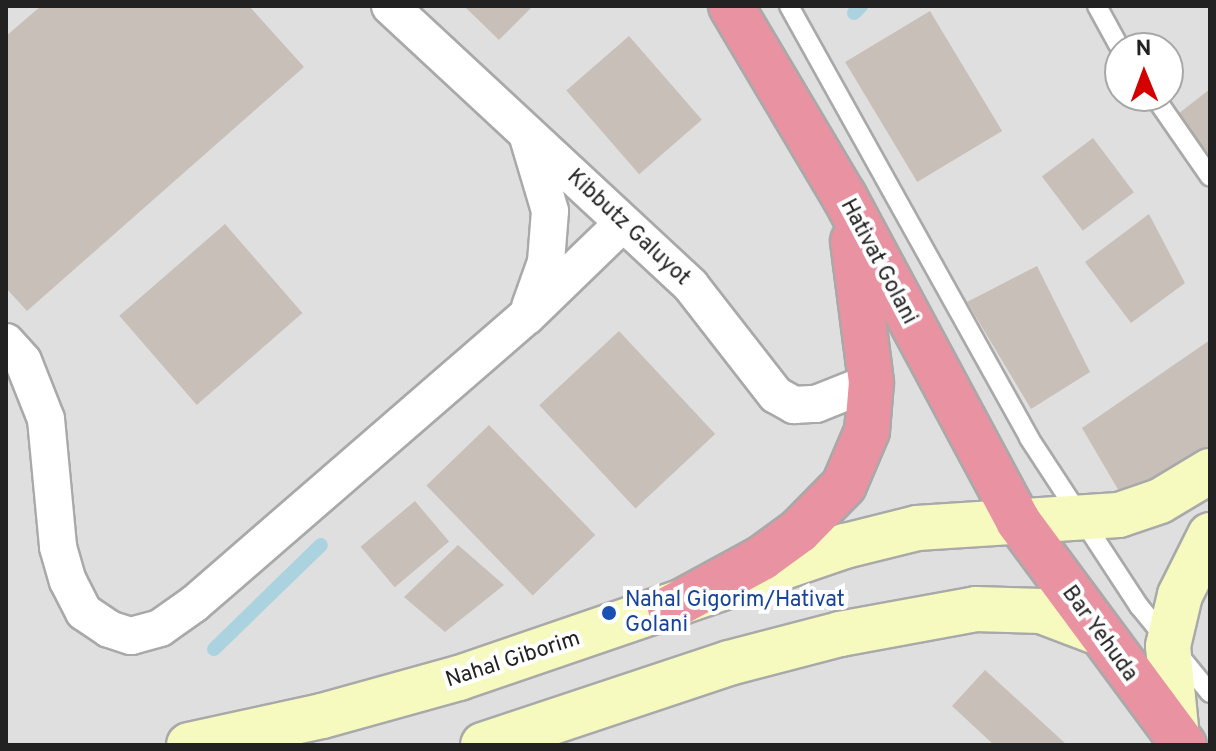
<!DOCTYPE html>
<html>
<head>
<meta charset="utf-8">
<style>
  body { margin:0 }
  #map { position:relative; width:1216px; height:751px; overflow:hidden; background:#f2efe9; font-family:Overpass,sans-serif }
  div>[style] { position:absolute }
  .residential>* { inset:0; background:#e0dfdf }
  .stream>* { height:14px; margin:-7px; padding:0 7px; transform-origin:7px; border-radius:7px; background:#aad3df }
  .building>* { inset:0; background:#c7bfb8; transform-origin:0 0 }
  .roads { filter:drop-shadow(2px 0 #a9a9a9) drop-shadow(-2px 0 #a9a9a9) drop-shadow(0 2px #a9a9a9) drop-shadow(0 -2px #a9a9a9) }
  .lane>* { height:18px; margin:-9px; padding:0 9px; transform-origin:9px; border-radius:9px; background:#fff }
  .street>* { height:36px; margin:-18px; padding:0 18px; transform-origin:18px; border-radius:18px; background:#fff }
  .secondary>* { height:44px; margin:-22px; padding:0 22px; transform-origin:22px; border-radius:22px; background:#f7fabf }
  .highway>* { height:44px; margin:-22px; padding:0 22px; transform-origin:22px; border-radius:22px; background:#e892a2 }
  .dots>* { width:22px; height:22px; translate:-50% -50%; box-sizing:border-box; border:4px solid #fff; border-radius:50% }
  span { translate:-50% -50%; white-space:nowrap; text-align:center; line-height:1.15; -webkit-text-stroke:8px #fff; paint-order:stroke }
  .street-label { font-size:22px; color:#222 }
  .transit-label { font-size:22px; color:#164399 }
  .left { translate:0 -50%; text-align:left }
  .frame { position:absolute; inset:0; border:8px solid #222; pointer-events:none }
  .north { position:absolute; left:1104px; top:32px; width:80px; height:80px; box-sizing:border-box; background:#fff; border:2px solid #a7a7a7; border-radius:50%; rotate:359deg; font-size:22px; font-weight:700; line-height:32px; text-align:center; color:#222 }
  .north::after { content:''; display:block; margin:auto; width:28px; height:36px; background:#d40000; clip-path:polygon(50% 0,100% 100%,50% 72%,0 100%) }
</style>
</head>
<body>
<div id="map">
  <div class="residential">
    <div style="clip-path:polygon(evenodd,6px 6px,1210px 6px,1210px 745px,6px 745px,6px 6px,1120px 48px,1168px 48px,1168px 96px,1120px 96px,1120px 48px)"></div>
  </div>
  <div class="stream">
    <div style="left:854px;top:13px;width:10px;rotate:-45deg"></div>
    <div style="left:214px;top:649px;width:149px;rotate:-44.2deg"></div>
  </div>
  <div class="building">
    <div style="clip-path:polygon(41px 6px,249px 6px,304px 67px,27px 311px,6px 288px,6px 36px)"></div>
    <div style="clip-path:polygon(464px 6px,533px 6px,499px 40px)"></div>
    <div style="left:930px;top:11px;width:140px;height:99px;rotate:59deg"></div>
    <div style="left:629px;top:36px;width:111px;height:83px;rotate:49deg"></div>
    <div style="clip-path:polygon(1210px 89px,1210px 156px,1178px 114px)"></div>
    <div style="left:1093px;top:138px;width:68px;height:64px;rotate:53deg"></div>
    <div style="clip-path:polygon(1149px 214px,1185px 283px,1131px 323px,1085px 262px)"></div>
    <div style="left:225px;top:224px;width:118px;height:140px;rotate:49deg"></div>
    <div style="clip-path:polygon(1037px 266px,1090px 372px,1031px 409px,967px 302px)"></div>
    <div style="left:619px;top:331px;width:141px;height:109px;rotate:47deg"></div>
    <div style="clip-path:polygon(1210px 340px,1210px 446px,1123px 498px,1082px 428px)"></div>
    <div style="left:489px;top:425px;width:153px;height:87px;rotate:46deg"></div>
    <div style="left:415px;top:501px;width:53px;height:71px;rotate:50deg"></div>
    <div style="clip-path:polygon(458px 545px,504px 585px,445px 632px,404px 597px)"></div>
    <div style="clip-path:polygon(985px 670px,1067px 745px,994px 745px,952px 706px)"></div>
  </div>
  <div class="roads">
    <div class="lane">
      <div style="left:789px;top:6px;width:494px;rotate:60.9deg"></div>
      <div style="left:1029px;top:438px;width:201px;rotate:56.8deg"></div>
      <div style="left:1139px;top:606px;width:112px;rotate:50.8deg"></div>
      <div style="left:1097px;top:6px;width:48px;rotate:61.3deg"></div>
      <div style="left:1154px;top:96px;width:98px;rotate:55.3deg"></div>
    </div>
    <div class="street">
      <div style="left:390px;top:6px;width:411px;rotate:42.9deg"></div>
      <div style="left:691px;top:286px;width:138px;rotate:52.1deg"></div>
      <div style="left:776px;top:395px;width:21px;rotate:29deg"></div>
      <div style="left:794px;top:405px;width:22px;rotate:-3deg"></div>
      <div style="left:816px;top:404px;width:59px;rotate:-21.8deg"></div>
      <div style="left:528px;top:137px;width:77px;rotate:73.4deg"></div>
      <div style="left:550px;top:211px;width:51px;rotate:94.5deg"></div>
      <div style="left:546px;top:262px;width:48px;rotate:109.6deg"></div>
      <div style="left:6px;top:342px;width:25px;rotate:48deg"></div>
      <div style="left:23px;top:361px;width:62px;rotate:68.4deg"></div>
      <div style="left:46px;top:419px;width:129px;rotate:84.6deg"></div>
      <div style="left:58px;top:547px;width:35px;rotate:74deg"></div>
      <div style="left:68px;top:581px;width:35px;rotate:63deg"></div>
      <div style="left:84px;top:612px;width:30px;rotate:34deg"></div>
      <div style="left:109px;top:629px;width:23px;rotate:18deg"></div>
      <div style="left:131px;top:636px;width:30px;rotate:-15deg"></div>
      <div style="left:160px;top:628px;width:42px;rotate:-35.2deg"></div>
      <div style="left:194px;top:604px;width:440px;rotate:-40.9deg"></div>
      <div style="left:527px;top:316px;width:131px;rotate:-44.1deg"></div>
    </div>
    <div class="secondary">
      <div style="left:1177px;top:738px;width:92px;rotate:-95.6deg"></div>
      <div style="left:1168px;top:646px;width:52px;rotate:-76.8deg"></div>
      <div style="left:1180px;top:595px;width:67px;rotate:-63.4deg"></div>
      <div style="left:189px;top:745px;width:136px;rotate:-12.3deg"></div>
      <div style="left:322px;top:716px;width:142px;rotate:-15.5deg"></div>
      <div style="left:459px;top:678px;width:408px;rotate:-18.9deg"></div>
      <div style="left:845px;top:546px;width:74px;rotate:-14deg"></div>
      <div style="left:917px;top:528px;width:202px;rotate:-3.7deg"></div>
      <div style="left:1119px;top:515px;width:43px;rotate:-18.9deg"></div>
      <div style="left:1160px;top:501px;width:58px;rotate:-31deg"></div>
      <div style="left:483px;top:745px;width:259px;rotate:-18.4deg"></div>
      <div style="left:729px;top:663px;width:115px;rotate:-14.6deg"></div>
      <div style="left:840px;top:634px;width:138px;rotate:-10.4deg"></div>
      <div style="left:976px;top:609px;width:65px;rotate:1.8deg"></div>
      <div style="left:1041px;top:611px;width:57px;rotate:20.7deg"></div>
    </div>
    <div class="highway">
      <div style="left:731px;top:6px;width:221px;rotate:59.3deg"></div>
      <div style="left:844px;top:196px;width:369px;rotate:61.8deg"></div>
      <div style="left:1018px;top:521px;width:279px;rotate:53.5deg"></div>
      <div style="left:670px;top:608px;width:105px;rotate:-28.5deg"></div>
      <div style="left:762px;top:558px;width:46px;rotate:-36.1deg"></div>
      <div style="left:799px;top:531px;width:64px;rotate:-45.6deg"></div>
      <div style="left:844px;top:485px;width:59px;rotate:-66.9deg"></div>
      <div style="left:867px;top:431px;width:49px;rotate:-85.3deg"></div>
      <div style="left:871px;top:382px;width:142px;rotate:-97.3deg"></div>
    </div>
  </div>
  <div class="dots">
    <div style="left:609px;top:613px;background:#1a4fb4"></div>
  </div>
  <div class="street-label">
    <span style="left:628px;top:228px;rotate:43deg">Kibbutz Galuyot</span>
    <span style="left:878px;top:262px;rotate:62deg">Hativat Golani</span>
    <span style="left:1099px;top:634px;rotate:54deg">Bar Yehuda</span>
    <span style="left:513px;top:660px;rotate:-18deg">Nahal Giborim</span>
  </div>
  <div class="transit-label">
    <span class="left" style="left:625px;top:613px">Nahal Gigorim/Hativat<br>Golani</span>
  </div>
  <div class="frame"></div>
  <div class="north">N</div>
</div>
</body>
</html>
